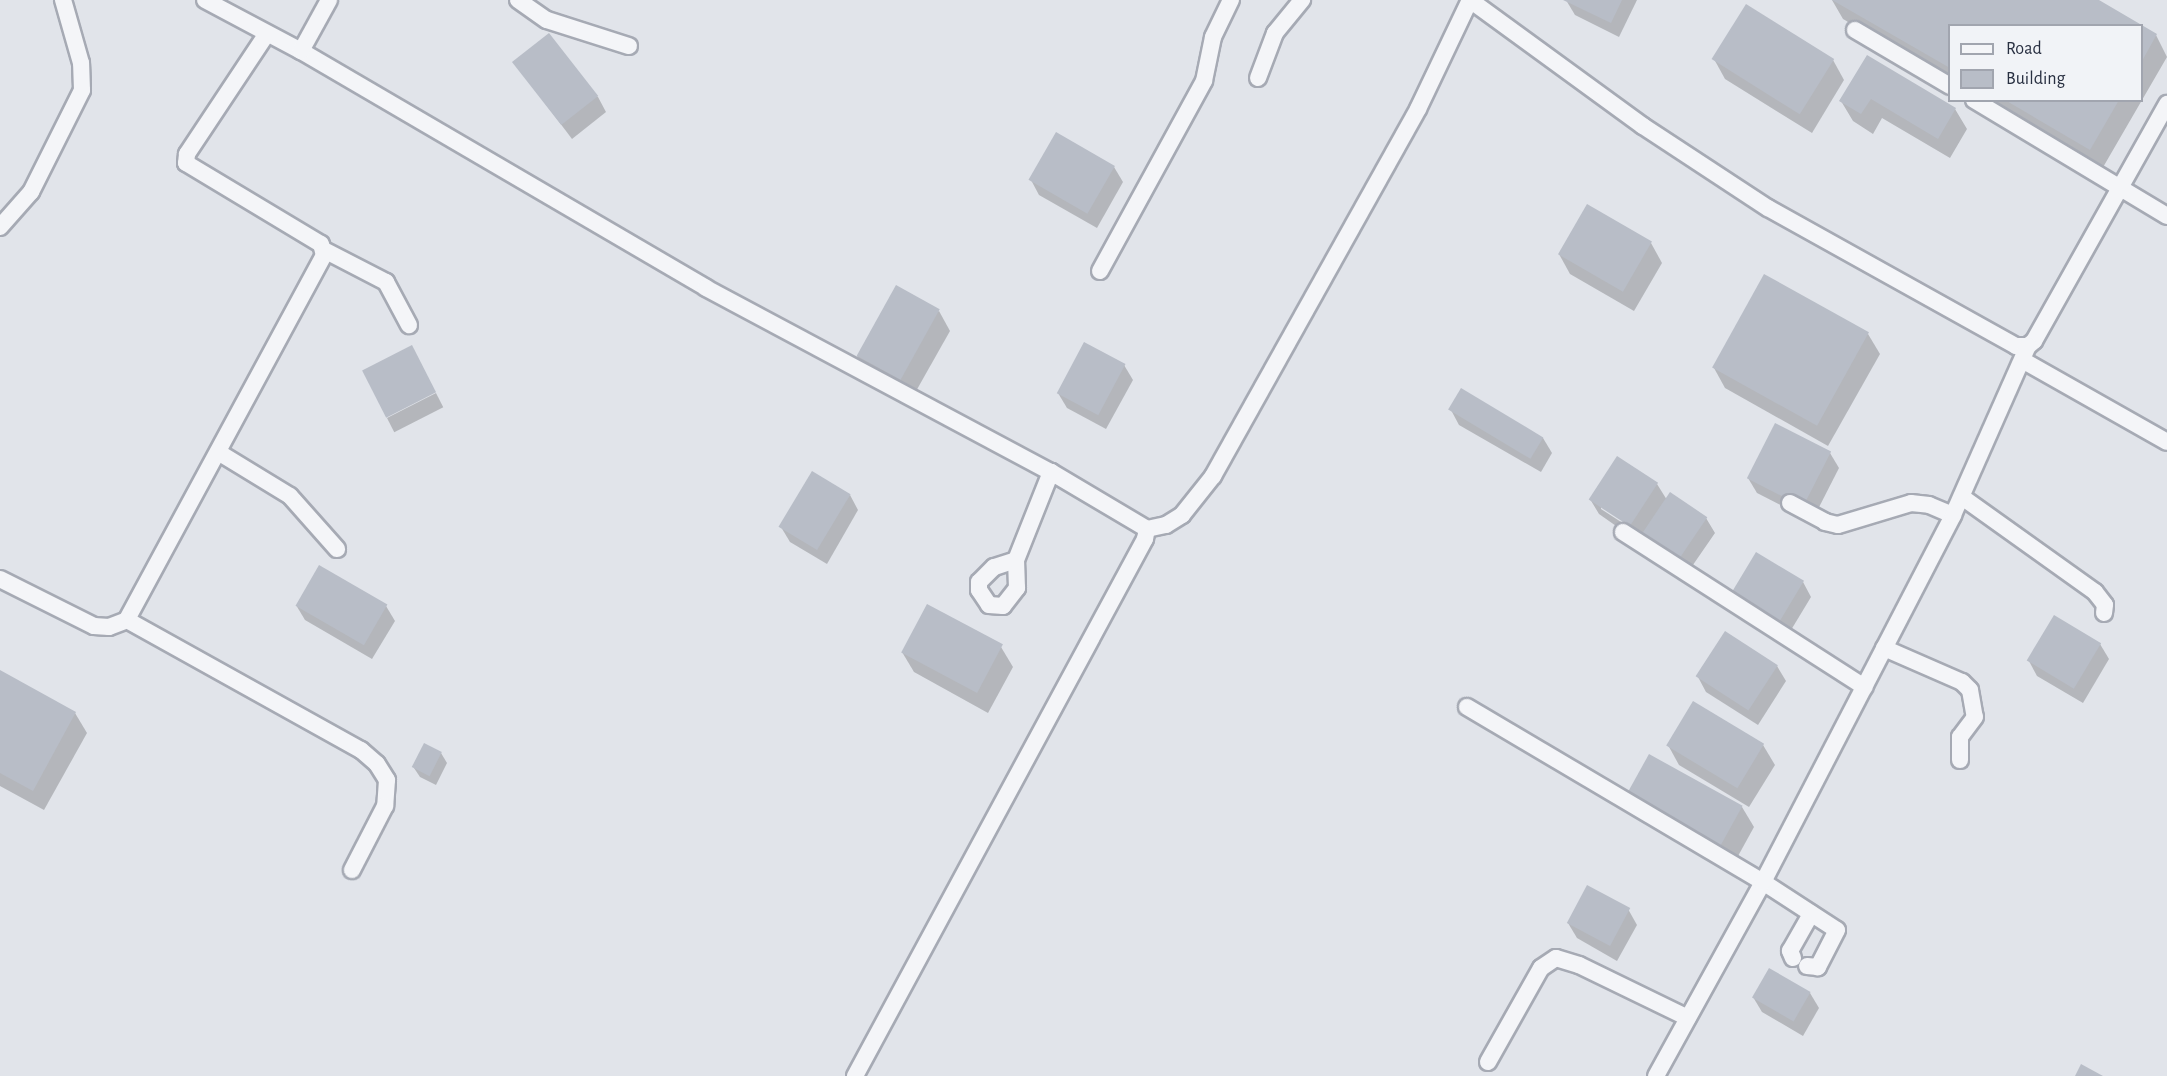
<!DOCTYPE html>
<html>
<head>
<meta charset="utf-8">
<style>
  body { margin:0 }
  #map { position:relative; width:2167px; height:1076px; overflow:hidden; background:#e1e4ea; font-family:"Alegreya Sans",sans-serif }
  div>[style] { position:absolute }
  .shadow>* { inset:0; background:#0003; transform-origin:0 0 }
  .building>* { inset:0; background:#b8bdc7; transform-origin:0 0 }
  .roads { filter:drop-shadow(2px 0 #a6aab4) drop-shadow(-2px 0 #a6aab4) drop-shadow(0 2px #a6aab4) drop-shadow(0 -2px #a6aab4) }
  .street>* { height:16px; margin:-8px; padding:0 8px; transform-origin:8px; border-radius:8px; background:#f4f5f8 }
  span { translate:-50% -50%; white-space:nowrap; text-align:center; line-height:1.15; -webkit-text-stroke:4.5px #f1f3f7; paint-order:stroke }
  .legend { position:absolute; left:1948px; top:24px; width:195px; height:78px; box-sizing:border-box; background:#f1f3f7; border:2px solid #a1a5af; margin:0; padding:8px 10px; list-style:none; font-size:18px; color:#293042 }
  .legend li { display:flex; align-items:center; gap:12px; height:30px }
  .legend b { width:30px; border:2px solid #a1a5af }
</style>
</head>
<body>
<div id="map">
  <div class="shadow">
    <div style="clip-path:polygon(1566px 0,1637px 0,1619px 37px,1575px 15px)"></div>
    <div style="clip-path:polygon(1832px 0,2096px 0,1950px 26px,1950px 81px,1843px 19px)"></div>
    <div style="clip-path:polygon(2142px 26px,2156px 35px,2167px 57px,2102px 169px,1984px 100px,2142px 100px)"></div>
    <div style="clip-path:polygon(1868px 57px,1955px 109px,1967px 129px,1950px 158px,1882px 118px,1873px 134px,1853px 121px,1841px 101px)"></div>
    <div style="clip-path:polygon(1714px 59px,1833px 60px,1844px 80px,1812px 133px,1725px 79px)"></div>
    <div style="clip-path:polygon(514px 62px,598px 97px,606px 112px,572px 139px)"></div>
    <div style="clip-path:polygon(1114px 167px,1123px 182px,1097px 228px,1039px 195px,1031px 180px)"></div>
    <div style="clip-path:polygon(1651px 243px,1662px 263px,1634px 311px,1570px 274px,1559px 254px)"></div>
    <div style="clip-path:polygon(939px 311px,950px 331px,911px 400px,869px 376px,857px 356px)"></div>
    <div style="clip-path:polygon(1868px 334px,1880px 354px,1828px 446px,1725px 388px,1714px 368px)"></div>
    <div style="clip-path:polygon(1124px 365px,1133px 380px,1106px 429px,1067px 408px,1058px 393px)"></div>
    <div style="left:436px;top:393px;width:16px;height:55px;rotate:63deg"></div>
    <div style="clip-path:polygon(1451px 410px,1543px 438px,1552px 453px,1541px 472px,1459px 425px)"></div>
    <div style="clip-path:polygon(1830px 453px,1839px 468px,1812px 521px,1757px 493px,1748px 478px)"></div>
    <div style="clip-path:polygon(evenodd,1657px 484px,1667px 500px,1706px 518px,1715px 533px,1686px 575px,1599px 514px,1590px 499px,1657px 484px,1601px 505px,1636px 529px,1635px 531px,1601px 509px,1601px 505px)"></div>
    <div style="clip-path:polygon(850px 495px,858px 510px,827px 564px,790px 542px,781px 527px)"></div>
    <div style="clip-path:polygon(1803px 582px,1811px 597px,1785px 640px,1739px 612px)"></div>
    <div style="clip-path:polygon(296px 605px,386px 606px,395px 621px,372px 659px,305px 620px)"></div>
    <div style="clip-path:polygon(2100px 644px,2109px 659px,2083px 703px,2037px 676px,2029px 661px)"></div>
    <div style="clip-path:polygon(1001px 647px,1013px 667px,988px 713px,914px 672px,902px 652px)"></div>
    <div style="clip-path:polygon(1777px 666px,1786px 681px,1758px 725px,1706px 692px,1698px 677px)"></div>
    <div style="clip-path:polygon(0 672px,75px 713px,87px 733px,44px 810px,0 786px)"></div>
    <div style="clip-path:polygon(1668px 745px,1763px 745px,1775px 765px,1749px 807px,1679px 765px)"></div>
    <div style="clip-path:polygon(441px 753px,447px 763px,436px 785px,420px 777px,414px 768px)"></div>
    <div style="clip-path:polygon(1742px 807px,1754px 827px,1732px 867px,1639px 816px)"></div>
    <div style="clip-path:polygon(1628px 909px,1637px 925px,1617px 961px,1577px 938px,1568px 923px)"></div>
    <div style="clip-path:polygon(1810px 993px,1819px 1008px,1803px 1036px,1762px 1012px,1753px 997px)"></div>
  </div>
  <div class="building">
    <div style="clip-path:polygon(1563px 0,1622px 0,1611px 23px)"></div>
    <div style="clip-path:polygon(1832px 0,2099px 0,2157px 34px,2142px 61px,2142px 26px,1950px 26px,1950px 68px)"></div>
    <div style="left:1746px;top:4px;width:104px;height:65px;rotate:32deg"></div>
    <div style="left:549px;top:33px;width:80px;height:47px;rotate:52deg"></div>
    <div style="clip-path:polygon(1867px 55px,1956px 108px,1938px 139px,1871px 99px,1861px 114px,1839px 101px)"></div>
    <div style="clip-path:polygon(2005px 100px,2119px 100px,2090px 150px)"></div>
    <div style="left:1056px;top:132px;width:68px;height:55px;rotate:30deg"></div>
    <div style="left:1587px;top:204px;width:75px;height:58px;rotate:30deg"></div>
    <div style="left:1764px;top:274px;width:120px;height:107px;rotate:29deg"></div>
    <div style="left:896px;top:285px;width:50px;height:81px;rotate:29deg"></div>
    <div style="left:1084px;top:342px;width:47px;height:58px;rotate:28deg"></div>
    <div style="left:412px;top:345px;width:53px;height:56px;rotate:63deg"></div>
    <div style="left:1461px;top:388px;width:96px;height:25px;rotate:31deg"></div>
    <div style="left:1775px;top:423px;width:63px;height:62px;rotate:27deg"></div>
    <div style="left:1617px;top:456px;width:49px;height:52px;rotate:33deg"></div>
    <div style="left:812px;top:471px;width:45px;height:65px;rotate:31deg"></div>
    <div style="left:1670px;top:492px;width:45px;height:53px;rotate:34deg"></div>
    <div style="left:1756px;top:552px;width:56px;height:52px;rotate:31deg"></div>
    <div style="left:319px;top:565px;width:79px;height:47px;rotate:30deg"></div>
    <div style="left:927px;top:604px;width:86px;height:55px;rotate:28deg"></div>
    <div style="left:2054px;top:615px;width:55px;height:53px;rotate:31deg"></div>
    <div style="left:1725px;top:631px;width:63px;height:54px;rotate:33deg"></div>
    <div style="clip-path:polygon(0 670px,76px 712px,33px 791px,0 773px)"></div>
    <div style="left:1693px;top:701px;width:83px;height:52px;rotate:31deg"></div>
    <div style="left:424px;top:743px;width:20px;height:27px;rotate:27deg"></div>
    <div style="left:1649px;top:754px;width:107px;height:48px;rotate:29deg"></div>
    <div style="left:1587px;top:885px;width:49px;height:43px;rotate:28deg"></div>
    <div style="left:1769px;top:968px;width:48px;height:34px;rotate:30deg"></div>
    <div style="clip-path:polygon(2081px 1064px,2103px 1076px,2075px 1076px)"></div>
  </div>
  <div class="roads">
    <div class="street">
      <div style="left:205px;top:0;width:109px;rotate:28deg"></div>
      <div style="left:301px;top:51px;width:469px;rotate:30.3deg"></div>
      <div style="left:706px;top:288px;width:391px;rotate:28.1deg"></div>
      <div style="left:1051px;top:472px;width:112px;rotate:30.7deg"></div>
      <div style="left:1147px;top:529px;width:19px;rotate:-12deg"></div>
      <div style="left:1166px;top:525px;width:19px;rotate:-32deg"></div>
      <div style="left:1182px;top:515px;width:50px;rotate:-51.5deg"></div>
      <div style="left:1213px;top:476px;width:420px;rotate:-60.8deg"></div>
      <div style="left:1418px;top:109px;width:121px;rotate:-64.5deg"></div>
      <div style="left:518px;top:0;width:35px;rotate:35deg"></div>
      <div style="left:547px;top:20px;width:86px;rotate:17.6deg"></div>
      <div style="left:1470px;top:0;width:214px;rotate:36.1deg"></div>
      <div style="left:1643px;top:126px;width:149px;rotate:33.3deg"></div>
      <div style="left:1768px;top:208px;width:284px;rotate:29.1deg"></div>
      <div style="left:2016px;top:346px;width:12px"></div>
      <div style="left:2028px;top:346px;width:8px;rotate:-40deg"></div>
      <div style="left:2034px;top:341px;width:272px;rotate:-60.7deg"></div>
      <div style="left:1855px;top:30px;width:110px;rotate:30.5deg"></div>
      <div style="left:266px;top:35px;width:143px;rotate:123.6deg"></div>
      <div style="left:187px;top:154px;width:9px;rotate:96deg"></div>
      <div style="left:186px;top:163px;width:157px;rotate:31deg"></div>
      <div style="left:321px;top:244px;width:11px;rotate:75deg"></div>
      <div style="left:324px;top:255px;width:415px;rotate:118.4deg"></div>
      <div style="left:127px;top:620px;width:268px;rotate:29.1deg"></div>
      <div style="left:361px;top:750px;width:21px;rotate:41deg"></div>
      <div style="left:377px;top:764px;width:19px;rotate:58deg"></div>
      <div style="left:387px;top:780px;width:26px;rotate:94deg"></div>
      <div style="left:385px;top:806px;width:72px;rotate:117.3deg"></div>
      <div style="left:301px;top:51px;width:58px;rotate:-61.2deg"></div>
      <div style="left:1258px;top:78px;width:48px;rotate:-69.3deg"></div>
      <div style="left:1275px;top:33px;width:43px;rotate:-50.7deg"></div>
      <div style="left:1974px;top:100px;width:225px;rotate:31deg"></div>
      <div style="left:0;top:227px;width:47px;rotate:-48.5deg"></div>
      <div style="left:31px;top:192px;width:114px;rotate:-63.4deg"></div>
      <div style="left:82px;top:90px;width:27px;rotate:-92deg"></div>
      <div style="left:81px;top:63px;width:66px;rotate:-105.9deg"></div>
      <div style="left:324px;top:250px;width:70px;rotate:27.3deg"></div>
      <div style="left:386px;top:282px;width:49px;rotate:61.9deg"></div>
      <div style="left:1100px;top:271px;width:217px;rotate:-61.3deg"></div>
      <div style="left:1204px;top:81px;width:45px;rotate:-78.4deg"></div>
      <div style="left:1213px;top:37px;width:41px;rotate:-64.1deg"></div>
      <div style="left:2024px;top:361px;width:164px;rotate:29.5deg"></div>
      <div style="left:218px;top:452px;width:84px;rotate:31.4deg"></div>
      <div style="left:290px;top:496px;width:71px;rotate:48.4deg"></div>
      <div style="left:1962px;top:497px;width:163px;rotate:35.5deg"></div>
      <div style="left:2095px;top:592px;width:16px;rotate:52deg"></div>
      <div style="left:2105px;top:605px;width:8px;rotate:97deg"></div>
      <div style="left:1790px;top:503px;width:40px;rotate:28deg"></div>
      <div style="left:1825px;top:522px;width:13px;rotate:13deg"></div>
      <div style="left:1838px;top:525px;width:76px;rotate:-16.8deg"></div>
      <div style="left:1911px;top:503px;width:18px;rotate:6deg"></div>
      <div style="left:1929px;top:505px;width:26px;rotate:23deg"></div>
      <div style="left:1623px;top:532px;width:287px;rotate:32.7deg"></div>
      <div style="left:1016px;top:560px;width:23px;rotate:162deg"></div>
      <div style="left:994px;top:567px;width:21px;rotate:135deg"></div>
      <div style="left:979px;top:582px;width:8px;rotate:90deg"></div>
      <div style="left:979px;top:590px;width:18px;rotate:56deg"></div>
      <div style="left:989px;top:605px;width:14px;rotate:4deg"></div>
      <div style="left:1003px;top:606px;width:23px;rotate:-52deg"></div>
      <div style="left:1017px;top:588px;width:28px;rotate:-92deg"></div>
      <div style="left:1016px;top:560px;width:95px;rotate:-68.3deg"></div>
      <div style="left:0;top:579px;width:105px;rotate:26.6deg"></div>
      <div style="left:94px;top:626px;width:15px;rotate:4deg"></div>
      <div style="left:109px;top:627px;width:19px;rotate:-21deg"></div>
      <div style="left:1884px;top:648px;width:85px;rotate:23.6deg"></div>
      <div style="left:1962px;top:682px;width:11px;rotate:45deg"></div>
      <div style="left:1970px;top:690px;width:27px;rotate:80deg"></div>
      <div style="left:1975px;top:717px;width:25px;rotate:127deg"></div>
      <div style="left:1960px;top:737px;width:23px;rotate:90deg"></div>
      <div style="left:1467px;top:707px;width:344px;rotate:30.6deg"></div>
      <div style="left:1763px;top:882px;width:88px;rotate:33deg"></div>
      <div style="left:1837px;top:930px;width:42px;rotate:117.2deg"></div>
      <div style="left:1818px;top:967px;width:11px;rotate:-175deg"></div>
      <div style="left:1793px;top:958px;width:8px;rotate:-113deg"></div>
      <div style="left:1790px;top:951px;width:43px;rotate:-60.4deg"></div>
      <div style="left:1488px;top:1062px;width:108px;rotate:-60.6deg"></div>
      <div style="left:1541px;top:968px;width:18px;rotate:-34deg"></div>
      <div style="left:1556px;top:958px;width:24px;rotate:17deg"></div>
      <div style="left:1579px;top:965px;width:121px;rotate:25.9deg"></div>
      <div style="left:855px;top:1076px;width:610px;rotate:-61.63deg"></div>
      <div style="left:1145px;top:539px;width:10px;rotate:-79deg"></div>
      <div style="left:1656px;top:1076px;width:222px;rotate:-61.1deg"></div>
      <div style="left:1763px;top:882px;width:413px;rotate:-62.6deg"></div>
      <div style="left:1953px;top:515px;width:185px;rotate:-66.1deg"></div>
    </div>
  </div>
  <ul class="legend">
  <li><b style="height:8px;background:#f4f5f8"></b>Road</li>
  <li><b style="height:16px;background:#b8bdc7"></b>Building</li>
  </ul>
</div>
</body>
</html>
